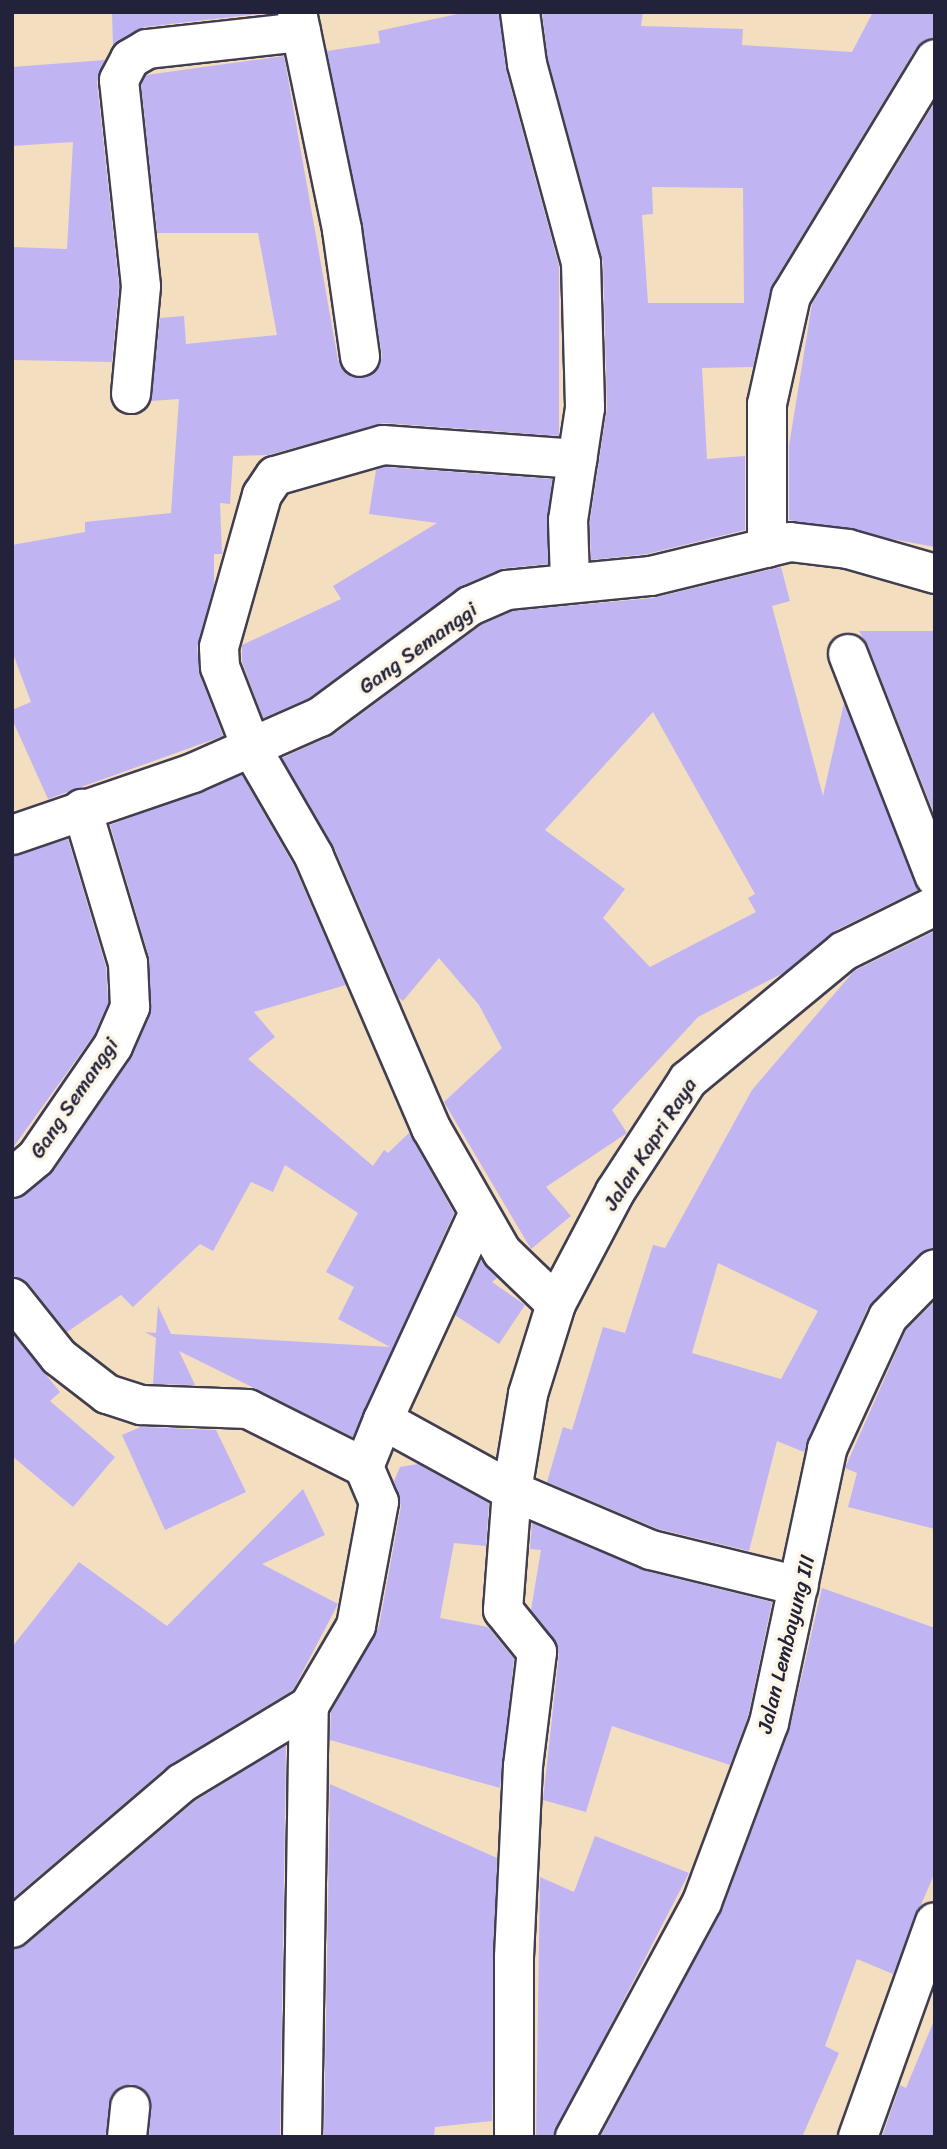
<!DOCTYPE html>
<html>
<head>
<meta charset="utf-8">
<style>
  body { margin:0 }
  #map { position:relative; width:947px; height:2149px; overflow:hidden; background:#f3dec0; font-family:Sriracha,sans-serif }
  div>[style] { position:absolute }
  .building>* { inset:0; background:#c1b4f3 }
  .roads { filter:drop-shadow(2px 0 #413e4f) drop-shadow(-2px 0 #413e4f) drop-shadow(0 2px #413e4f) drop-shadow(0 -2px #413e4f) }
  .minor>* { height:38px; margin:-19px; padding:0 19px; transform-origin:19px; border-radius:19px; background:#fff }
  span { translate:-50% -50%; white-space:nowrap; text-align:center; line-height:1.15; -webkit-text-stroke:7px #fcf5e5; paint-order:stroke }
  .street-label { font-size:21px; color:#22223b }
  .frame { position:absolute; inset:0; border:14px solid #22223b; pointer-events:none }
</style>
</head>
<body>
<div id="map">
  <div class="building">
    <div style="clip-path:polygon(112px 12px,276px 12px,144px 27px,113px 47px)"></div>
    <div style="clip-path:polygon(467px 12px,499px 12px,506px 70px,559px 266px,559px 436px,384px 423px,268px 455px,233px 456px,230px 504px,220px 503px,222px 554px,214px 554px,214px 585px,197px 648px,200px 675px,223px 736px,48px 799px,12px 719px,12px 710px,31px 702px,12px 651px,12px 545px,85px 532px,85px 522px,171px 513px,179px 399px,151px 401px,160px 318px,184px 316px,186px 344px,277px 335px,258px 233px,157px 233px,141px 84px,146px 75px,284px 56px,338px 360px,351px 377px,364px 378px,380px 366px,382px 354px,327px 51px,380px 43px,378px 31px)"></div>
    <div style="clip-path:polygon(evenodd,542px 12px,643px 12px,641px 26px,743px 29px,742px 45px,852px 52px,873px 12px,935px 12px,935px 37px,916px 48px,772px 285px,753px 367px,702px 368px,707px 459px,745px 456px,745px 530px,647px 554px,591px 560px,590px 521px,607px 408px,603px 262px,548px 60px,542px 12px,652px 187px,743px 188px,744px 303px,648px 303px,642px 215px,653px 214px,652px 187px)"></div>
    <div style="clip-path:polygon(105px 60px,97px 82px,119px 286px,112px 362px,12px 360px,12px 247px,67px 249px,73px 142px,12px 146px,12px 67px)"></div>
    <div style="clip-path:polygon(935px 102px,935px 547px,789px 520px,789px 446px,812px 304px)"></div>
    <div style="clip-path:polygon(385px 467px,552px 479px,548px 564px,504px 568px,461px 586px,309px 698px,263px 718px,242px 662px,242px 645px,341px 599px,333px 586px,437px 523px,369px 514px,376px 470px)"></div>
    <div style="clip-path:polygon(evenodd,781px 567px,790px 601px,772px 606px,823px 796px,844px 703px,918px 890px,834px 931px,785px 972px,698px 1017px,612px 1110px,627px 1133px,546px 1187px,571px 1216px,531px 1249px,444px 1102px,502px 1048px,479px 1005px,439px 958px,403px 1001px,399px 998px,334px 847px,282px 758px,333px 735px,481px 625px,513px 611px,653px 598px,781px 567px,653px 712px,755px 894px,748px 898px,756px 912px,650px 967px,603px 918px,625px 889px,545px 830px,653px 712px)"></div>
    <div style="clip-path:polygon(859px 631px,935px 631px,935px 816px,868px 646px)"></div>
    <div style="clip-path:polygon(242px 775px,294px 866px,346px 985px,254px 1012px,275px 1037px,248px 1059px,373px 1166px,384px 1150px,388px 1153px,409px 1133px,454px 1213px,353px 1437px,179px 1351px,195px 1385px,153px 1384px,156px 1338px,145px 1332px,156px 1333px,158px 1306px,171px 1334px,390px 1347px,338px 1319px,354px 1287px,326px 1272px,358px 1213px,285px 1165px,273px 1192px,251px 1182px,213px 1251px,200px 1244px,133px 1307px,121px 1295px,67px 1332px,29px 1284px,12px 1277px,12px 1199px,54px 1170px,131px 1058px,150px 1015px,149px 957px,110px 825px)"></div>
    <div style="clip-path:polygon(68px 839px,106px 967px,108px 1003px,94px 1035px,12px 1149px,12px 856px)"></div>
    <div style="clip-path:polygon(evenodd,935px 931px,935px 1248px,919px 1254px,868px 1307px,804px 1452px,777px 1441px,749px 1551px,658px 1529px,547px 1482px,563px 1427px,572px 1430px,603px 1327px,625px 1333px,653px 1245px,665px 1248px,752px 1090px,854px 971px,935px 931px,718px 1263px,818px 1311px,781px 1379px,692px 1353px,718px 1263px)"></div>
    <div style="clip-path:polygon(481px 1260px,497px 1278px,492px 1282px,525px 1305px,499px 1344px,455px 1315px)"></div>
    <div style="clip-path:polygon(935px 1301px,935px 1529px,848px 1507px,857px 1473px,845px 1468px,906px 1330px)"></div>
    <div style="clip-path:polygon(12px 1333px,60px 1392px,50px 1401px,115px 1457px,73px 1507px,12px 1456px)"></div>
    <div style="clip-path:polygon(141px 1427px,216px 1430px,246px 1492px,165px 1530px,122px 1435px)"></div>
    <div style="clip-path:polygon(418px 1464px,489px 1503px,486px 1546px,454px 1543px,440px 1618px,488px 1627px,514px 1659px,500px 1788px,330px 1740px,331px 1712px,379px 1626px,401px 1506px,394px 1481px,400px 1467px)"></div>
    <div style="clip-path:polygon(303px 1489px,325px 1535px,262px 1564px,338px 1604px,293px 1690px,168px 1766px,12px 1899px,12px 1647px,79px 1562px,167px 1626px)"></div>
    <div style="clip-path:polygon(532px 1523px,646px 1571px,772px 1602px,748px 1717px,730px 1765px,612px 1726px,586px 1812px,543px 1800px,559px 1654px,531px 1610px,541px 1550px,530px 1549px)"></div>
    <div style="clip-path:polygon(822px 1588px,935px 1628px,935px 1872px,921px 1905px,893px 1974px,857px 1959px,825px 2046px,839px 2053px,802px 2137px,600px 2137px,722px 1910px,789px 1731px)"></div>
    <div style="clip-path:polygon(286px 1745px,280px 2137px,149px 2137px,150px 2098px,131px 2084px,112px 2094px,105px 2137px,12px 2137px,12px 1949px,26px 1945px,195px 1801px)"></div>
    <div style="clip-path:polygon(330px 1784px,497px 1858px,492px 2121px,435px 2127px,434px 2137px,324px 2137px)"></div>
    <div style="clip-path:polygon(595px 1836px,689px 1873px,553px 2137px,536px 2137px,540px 1877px,574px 1892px)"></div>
    <div style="clip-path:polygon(933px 2023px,935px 2137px,882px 2137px,900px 2085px,906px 2088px)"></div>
  </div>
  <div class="roads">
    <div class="minor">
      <div style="left:297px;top:12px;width:223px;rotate:78.3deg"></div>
      <div style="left:342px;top:230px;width:128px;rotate:81.9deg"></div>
      <div style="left:520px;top:12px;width:52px;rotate:82.3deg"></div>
      <div style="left:527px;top:64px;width:206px;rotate:74.8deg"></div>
      <div style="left:581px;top:263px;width:145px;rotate:88.4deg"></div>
      <div style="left:585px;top:408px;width:113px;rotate:98.6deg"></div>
      <div style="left:568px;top:520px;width:61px;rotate:88.1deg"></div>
      <div style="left:131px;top:394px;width:108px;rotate:-84.7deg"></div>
      <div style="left:141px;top:286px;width:207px;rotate:-96.1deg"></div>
      <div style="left:119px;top:80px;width:24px;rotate:-62deg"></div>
      <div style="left:130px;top:59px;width:20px;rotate:-30deg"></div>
      <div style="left:147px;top:49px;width:155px;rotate:-6.3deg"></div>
      <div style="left:767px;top:548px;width:144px;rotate:-90deg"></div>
      <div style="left:767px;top:404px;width:111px;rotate:-77.5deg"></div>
      <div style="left:791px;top:296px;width:277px;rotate:-58.7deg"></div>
      <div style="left:848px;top:654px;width:239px;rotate:68.7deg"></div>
      <div style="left:12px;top:835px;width:191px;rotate:-18.9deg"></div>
      <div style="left:193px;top:773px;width:139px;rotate:-23.8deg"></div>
      <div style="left:320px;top:717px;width:187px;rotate:-36.5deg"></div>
      <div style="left:470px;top:606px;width:40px;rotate:-23.4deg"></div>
      <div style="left:507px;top:590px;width:145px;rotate:-5.6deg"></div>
      <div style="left:651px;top:576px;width:143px;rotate:-13.7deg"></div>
      <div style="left:790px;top:542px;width:58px;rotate:6.9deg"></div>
      <div style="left:848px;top:549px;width:91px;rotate:16deg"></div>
      <div style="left:12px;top:1178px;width:31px;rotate:-40deg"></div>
      <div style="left:36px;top:1158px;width:136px;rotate:-55.5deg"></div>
      <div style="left:113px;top:1046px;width:43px;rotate:-66.4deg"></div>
      <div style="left:130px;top:1007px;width:44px;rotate:-92.6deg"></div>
      <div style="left:128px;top:963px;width:161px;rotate:-106.6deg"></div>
      <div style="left:12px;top:1298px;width:75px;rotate:51.5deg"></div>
      <div style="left:59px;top:1357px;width:61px;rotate:37.6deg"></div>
      <div style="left:107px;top:1394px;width:36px;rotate:18deg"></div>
      <div style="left:141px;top:1405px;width:107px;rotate:2.1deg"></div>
      <div style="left:248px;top:1409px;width:130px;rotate:26.6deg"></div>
      <div style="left:364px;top:1467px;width:38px;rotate:67deg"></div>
      <div style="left:379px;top:1502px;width:126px;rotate:100.5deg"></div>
      <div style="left:356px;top:1626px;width:93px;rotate:120.4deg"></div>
      <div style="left:309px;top:1706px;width:149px;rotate:148.8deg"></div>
      <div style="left:182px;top:1783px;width:223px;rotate:139.5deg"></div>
      <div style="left:556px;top:1304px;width:75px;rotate:-136.1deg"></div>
      <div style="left:502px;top:1252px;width:143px;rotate:-119.8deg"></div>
      <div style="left:431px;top:1128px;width:296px;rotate:-113.3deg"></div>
      <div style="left:314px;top:856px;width:124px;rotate:-120.1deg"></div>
      <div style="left:252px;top:749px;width:88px;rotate:-111.3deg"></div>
      <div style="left:220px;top:667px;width:20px;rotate:-93deg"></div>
      <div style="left:219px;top:647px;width:158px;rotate:-74.2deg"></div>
      <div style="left:262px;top:495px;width:23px;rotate:-56deg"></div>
      <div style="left:275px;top:476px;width:112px;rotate:-16deg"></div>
      <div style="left:383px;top:445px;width:195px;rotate:4.1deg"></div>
      <div style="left:383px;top:1420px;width:227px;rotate:-65.2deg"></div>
      <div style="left:364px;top:1467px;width:51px;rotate:-68deg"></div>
      <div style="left:383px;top:1420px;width:147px;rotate:28.8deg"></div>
      <div style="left:512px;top:1491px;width:151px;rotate:23deg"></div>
      <div style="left:651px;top:1550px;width:152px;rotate:13.7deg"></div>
      <div style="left:127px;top:2137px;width:31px;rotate:-84deg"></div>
      <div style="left:302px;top:2137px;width:431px;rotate:-89.1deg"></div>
      <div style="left:514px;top:2137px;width:180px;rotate:-90deg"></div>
      <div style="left:514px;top:1957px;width:191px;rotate:-87.3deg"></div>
      <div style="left:523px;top:1766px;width:115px;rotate:-83deg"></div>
      <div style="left:537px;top:1652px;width:54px;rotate:-129deg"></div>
      <div style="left:503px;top:1610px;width:119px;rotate:-85.7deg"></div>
      <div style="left:512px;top:1491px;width:98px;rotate:-80.6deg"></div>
      <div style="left:528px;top:1394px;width:94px;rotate:-72.7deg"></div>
      <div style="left:556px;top:1304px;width:127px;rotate:-62.2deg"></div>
      <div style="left:615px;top:1192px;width:134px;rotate:-56.9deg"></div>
      <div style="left:688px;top:1080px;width:202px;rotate:-39.6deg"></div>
      <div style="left:844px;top:951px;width:102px;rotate:-26.3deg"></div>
      <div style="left:575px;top:2137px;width:267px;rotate:-61.6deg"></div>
      <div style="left:702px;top:1902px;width:191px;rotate:-69.5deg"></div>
      <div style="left:769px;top:1723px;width:280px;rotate:-78deg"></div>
      <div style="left:827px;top:1449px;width:145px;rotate:-65.2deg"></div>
      <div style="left:888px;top:1317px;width:67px;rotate:-45.6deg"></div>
      <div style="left:858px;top:2137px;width:228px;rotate:-70.3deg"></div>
    </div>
  </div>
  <div class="street-label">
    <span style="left:418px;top:648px;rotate:-36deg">Gang Semanggi</span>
    <span style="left:74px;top:1098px;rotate:-56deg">Gang Semanggi</span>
    <span style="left:650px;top:1144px;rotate:-57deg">Jalan Kapri Raya</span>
    <span style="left:786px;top:1644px;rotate:-76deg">Jalan Lembayung III</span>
  </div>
  <div class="frame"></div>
</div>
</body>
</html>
